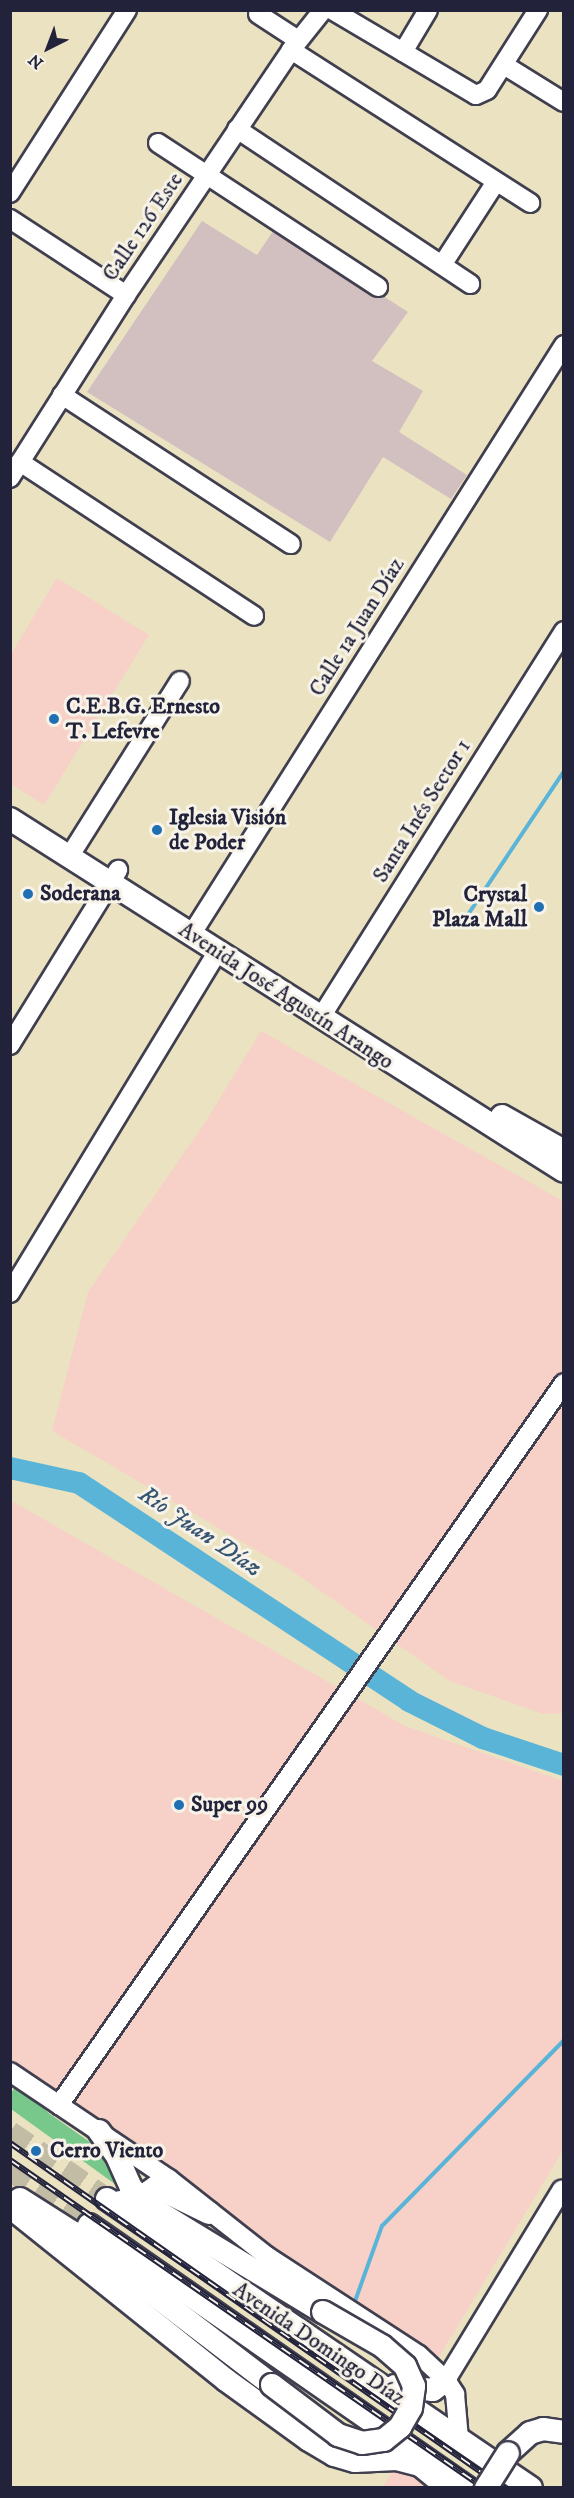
<!DOCTYPE html>
<html>
<head>
<meta charset="utf-8">
<style>
  body { margin:0 }
  #map { position:relative; width:574px; height:2498px; overflow:hidden; background:#eae2c0; font-family:"IM FELL DW Pica",serif }
  div>[style] { position:absolute }
  .built>* { inset:0; background:#f7d1c7 }
  .industrial>* { inset:0; background:#d2bfc0 }
  .green>* { inset:0; background:#77c88a }
  .stream>* { height:4px; margin:-2px; padding:0 2px; transform-origin:2px; border-radius:2px; background:#5ab4d8 }
  .river>* { height:22px; margin:-11px; padding:0 11px; transform-origin:11px; border-radius:11px; background:#5ab4d8 }
  .major-tunnel>* { height:22px; margin-top:-11px; transform-origin:0; background:repeating-linear-gradient(90deg,#c2bca5 0 22px,transparent 0 33px) }
  .roads { filter:drop-shadow(2px 0 #403f4f) drop-shadow(-2px 0 #403f4f) drop-shadow(0 2px #403f4f) drop-shadow(0 -2px #403f4f) }
  .minor>* { height:18px; margin:-9px; padding:0 9px; transform-origin:9px; border-radius:9px; background:#fff }
  .major>* { height:22px; margin:-11px; padding:0 11px; transform-origin:11px; border-radius:11px; background:#fff }
  .rail>* { height:6px; margin-top:-3px; transform-origin:0; background:repeating-linear-gradient(90deg,#f7f3e8 0 11px,#22223b 0 22px); box-sizing:border-box; border-block:2px solid #22223b }
  .bridges { filter:drop-shadow(2px 0 #403f4f) drop-shadow(-2px 0 #403f4f) drop-shadow(0 2px #403f4f) drop-shadow(0 -2px #403f4f) }
  .major-bridge>* { height:22px; margin:-11px; padding:0 11px; transform-origin:11px; border-radius:11px; background:#fff }
  .dots>* { width:16px; height:16px; translate:-50% -50%; box-sizing:border-box; border:3px solid #f7f3e8; border-radius:50% }
  span { translate:-50% -50%; white-space:nowrap; text-align:center; line-height:1.15; -webkit-text-stroke:6px #f7f3e8; paint-order:stroke }
  .street-label { font-size:22px; color:#22223b }
  .poi-label { font-size:22px; color:#22223b; font-weight:700 }
  .left { translate:0 -50%; text-align:left }
  .right { translate:-100% -50%; text-align:right }
  .water-label { font-size:24px; color:#365572; font-style:italic }
  .frame { position:absolute; inset:0; border:12px solid #22223b; pointer-events:none }
  .north { position:absolute; left:18px; top:18px; width:60px; height:60px; -webkit-text-stroke:4px #f7f3e8; paint-order:stroke; rotate:222deg; font-size:16px; font-weight:700; line-height:24px; text-align:center; color:#22223b }
  .north::after { content:''; display:block; margin:auto; width:21px; height:27px; background:#22223b; clip-path:polygon(50% 0,100% 100%,50% 72%,0 100%) }
</style>
</head>
<body>
<div id="map">
  <div class="built">
    <div style="clip-path:polygon(57px 578px,149px 635px,44px 805px,11px 784px,11px 654px)"></div>
    <div style="clip-path:polygon(261px 1031px,563px 1201px,563px 1713px,543px 1714px,450px 1681px,292px 1571px,52px 1431px,88px 1292px,206px 1121px)"></div>
    <div style="clip-path:polygon(10px 1500px,405px 1726px,563px 1781px,563px 2150px,435px 2364px,59px 2108px,11px 2058px)"></div>
    <div style="clip-path:polygon(397px 2465px,431px 2487px,382px 2488px)"></div>
  </div>
  <div class="industrial">
    <div style="clip-path:polygon(202px 221px,257px 255px,276px 227px,408px 312px,372px 361px,423px 391px,399px 432px,467px 475px,451px 499px,383px 457px,330px 542px,87px 392px)"></div>
  </div>
  <div class="green">
    <div style="clip-path:polygon(17px 2084px,50px 2114px,104px 2152px,126px 2192px,11px 2109px,11px 2093px)"></div>
  </div>
  <div class="stream">
    <div style="left:465px;top:919px;width:178px;rotate:-56.2deg"></div>
    <div style="left:354px;top:2304px;width:83px;rotate:-70.3deg"></div>
    <div style="left:382px;top:2226px;width:260px;rotate:-45.6deg"></div>
    <div style="left:290px;top:2391px;width:8px;rotate:-60deg"></div>
  </div>
  <div class="river">
    <div style="left:10px;top:1468px;width:71px;rotate:12.3deg"></div>
    <div style="left:79px;top:1483px;width:396px;rotate:33.4deg"></div>
    <div style="left:409px;top:1701px;width:83px;rotate:26.6deg"></div>
    <div style="left:483px;top:1738px;width:85px;rotate:18.4deg"></div>
  </div>
  <div class="major-tunnel">
    <div style="left:10px;top:2132px;width:118px;rotate:34.6deg"></div>
    <div style="left:10px;top:2170px;width:96px;rotate:34.8deg"></div>
  </div>
  <div class="roads">
    <div class="minor">
      <div style="left:332px;top:10px;width:167px;rotate:30.6deg"></div>
      <div style="left:476px;top:95px;width:12px;rotate:-24deg"></div>
      <div style="left:487px;top:90px;width:95px;rotate:-57.5deg"></div>
      <div style="left:258px;top:14px;width:48px;rotate:33deg"></div>
      <div style="left:291px;top:50px;width:284px;rotate:32.6deg"></div>
      <div style="left:403px;top:52px;width:49px;rotate:-59.2deg"></div>
      <div style="left:504px;top:65px;width:70px;rotate:31.7deg"></div>
      <div style="left:237px;top:129px;width:280px;rotate:33.6deg"></div>
      <div style="left:158px;top:143px;width:263px;rotate:33.2deg"></div>
      <div style="left:10px;top:193px;width:217px;rotate:-57.4deg"></div>
      <div style="left:10px;top:219px;width:139px;rotate:33.2deg"></div>
      <div style="left:442px;top:265px;width:99px;rotate:-57deg"></div>
      <div style="left:62px;top:395px;width:273px;rotate:33.1deg"></div>
      <div style="left:20px;top:462px;width:280px;rotate:33.3deg"></div>
      <div style="left:10px;top:478px;width:217px;rotate:-57.6deg"></div>
      <div style="left:126px;top:295px;width:295px;rotate:-56deg"></div>
      <div style="left:291px;top:50px;width:51px;rotate:-51.3deg"></div>
      <div style="left:69px;top:857px;width:208px;rotate:-57.8deg"></div>
      <div style="left:191px;top:935px;width:698px;rotate:-57.7deg"></div>
      <div style="left:321px;top:1017px;width:456px;rotate:-57.8deg"></div>
      <div style="left:10px;top:1045px;width:206px;rotate:-58.3deg"></div>
      <div style="left:10px;top:1293px;width:398px;rotate:-58.7deg"></div>
      <div style="left:10px;top:2072px;width:192px;rotate:33.9deg"></div>
      <div style="left:169px;top:2179px;width:125px;rotate:38.2deg"></div>
      <div style="left:267px;top:2256px;width:181px;rotate:33.1deg"></div>
      <div style="left:419px;top:2355px;width:37px;rotate:43deg"></div>
      <div style="left:446px;top:2380px;width:17px;rotate:57deg"></div>
      <div style="left:455px;top:2394px;width:45px;rotate:84.9deg"></div>
      <div style="left:59px;top:2105px;width:881px;rotate:-55.03deg"></div>
      <div style="left:446px;top:2380px;width:223px;rotate:-58.7deg"></div>
    </div>
    <div class="major">
      <div style="left:10px;top:819px;width:656px;rotate:32.43deg"></div>
      <div style="left:502px;top:1116px;width:71px;rotate:29.4deg"></div>
      <div style="left:99px;top:2131px;width:29px;rotate:54deg"></div>
      <div style="left:116px;top:2154px;width:37px;rotate:66deg"></div>
      <div style="left:131px;top:2188px;width:31px;rotate:42deg"></div>
      <div style="left:20px;top:2199px;width:62px;rotate:32.4deg"></div>
      <div style="left:72px;top:2232px;width:252px;rotate:37.4deg"></div>
      <div style="left:107px;top:2199px;width:513px;rotate:34.28deg"></div>
      <div style="left:120px;top:2202px;width:36px;rotate:13deg"></div>
      <div style="left:155px;top:2210px;width:197px;rotate:31.3deg"></div>
      <div style="left:147px;top:2204px;width:12px;rotate:-81deg"></div>
      <div style="left:149px;top:2192px;width:9px;rotate:-36deg"></div>
      <div style="left:156px;top:2187px;width:59px;rotate:26.1deg"></div>
      <div style="left:10px;top:2207px;width:277px;rotate:38.7deg"></div>
      <div style="left:226px;top:2380px;width:102px;rotate:35.9deg"></div>
      <div style="left:309px;top:2440px;width:29px;rotate:31deg"></div>
      <div style="left:334px;top:2455px;width:22px;rotate:16deg"></div>
      <div style="left:355px;top:2461px;width:42px;rotate:-2.7deg"></div>
      <div style="left:397px;top:2459px;width:24px;rotate:15deg"></div>
      <div style="left:420px;top:2465px;width:36px;rotate:39deg"></div>
      <div style="left:89px;top:2225px;width:461px;rotate:34.8deg"></div>
      <div style="left:395px;top:2386px;width:38px;rotate:6deg"></div>
      <div style="left:433px;top:2390px;width:16px;rotate:-38deg"></div>
      <div style="left:508px;top:2453px;width:30px;rotate:-42deg"></div>
      <div style="left:530px;top:2433px;width:14px;rotate:-17deg"></div>
      <div style="left:543px;top:2429px;width:21px;rotate:8deg"></div>
    </div>
  </div>
  <div class="rail">
    <div style="left:10px;top:2143px;width:603px;rotate:34.93deg"></div>
    <div style="left:10px;top:2160px;width:576px;rotate:34.68deg"></div>
  </div>
  <div class="bridges">
    <div class="major-bridge">
      <div style="left:272px;top:2385px;width:83px;rotate:37.1deg"></div>
      <div style="left:338px;top:2435px;width:25px;rotate:18deg"></div>
      <div style="left:362px;top:2443px;width:22px;rotate:-8deg"></div>
      <div style="left:384px;top:2440px;width:21px;rotate:-39deg"></div>
      <div style="left:400px;top:2427px;width:22px;rotate:-60deg"></div>
      <div style="left:411px;top:2408px;width:22px;rotate:-82deg"></div>
      <div style="left:414px;top:2386px;width:22px;rotate:-114deg"></div>
      <div style="left:405px;top:2366px;width:30px;rotate:-139deg"></div>
      <div style="left:382px;top:2346px;width:68px;rotate:-150deg"></div>
      <div style="left:486px;top:2488px;width:41px;rotate:-57.8deg"></div>
    </div>
  </div>
  <div class="dots">
    <div style="left:54px;top:719px;background:#1f6fb2"></div>
    <div style="left:157px;top:830px;background:#1f6fb2"></div>
    <div style="left:28px;top:894px;background:#1f6fb2"></div>
    <div style="left:539px;top:907px;background:#1f6fb2"></div>
    <div style="left:179px;top:1805px;background:#1f6fb2"></div>
    <div style="left:36px;top:2151px;background:#1f6fb2"></div>
  </div>
  <div class="street-label">
    <span style="left:143px;top:227px;rotate:-56deg">Calle 126 Este</span>
    <span style="left:357px;top:627px;rotate:-58deg">Calle 1a Juan Díaz</span>
    <span style="left:422px;top:811px;rotate:-58deg">Santa Inés Sector 1</span>
    <span style="left:286px;top:996px;rotate:33deg">Avenida José Agustín Arango</span>
    <span style="left:319px;top:2344px;rotate:34deg">Avenida Domingo Díaz</span>
  </div>
  <div class="poi-label">
    <span class="left" style="left:66px;top:719px">C.E.B.G. Ernesto<br>T. Lefevre</span>
    <span class="left" style="left:169px;top:830px">Iglesia Visión<br>de Poder</span>
    <span class="left" style="left:40px;top:894px">Soderana</span>
    <span class="right" style="left:527px;top:907px">Crystal<br>Plaza Mall</span>
    <span class="left" style="left:191px;top:1805px">Super 99</span>
    <span class="left" style="left:50px;top:2151px">Cerro Viento</span>
  </div>
  <div class="water-label">
    <span style="left:200px;top:1532px;rotate:34deg">Río Juan Díaz</span>
  </div>
  <div class="frame"></div>
  <div class="north">N</div>
</div>
</body>
</html>
